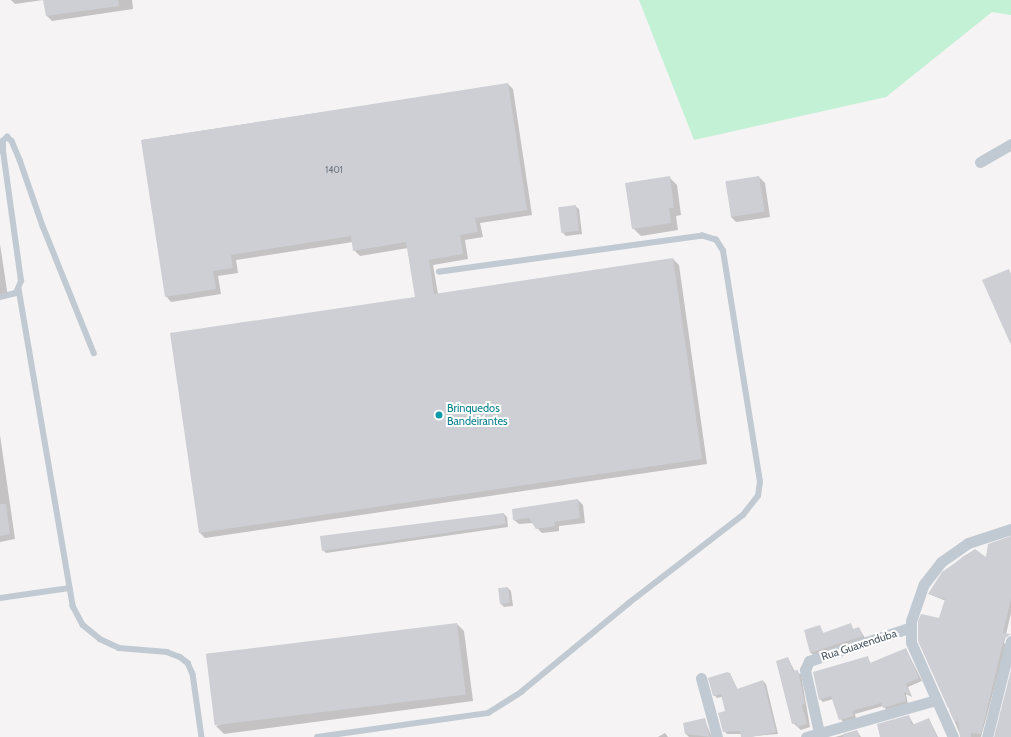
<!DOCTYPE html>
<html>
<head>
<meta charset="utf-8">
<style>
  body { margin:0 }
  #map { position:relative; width:1011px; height:737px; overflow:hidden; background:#f5f3f3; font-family:Cabin,sans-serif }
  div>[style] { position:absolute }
  .green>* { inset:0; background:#c3f1d5 }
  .shadow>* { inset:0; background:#0003 }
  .building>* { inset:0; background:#cdcfd5; transform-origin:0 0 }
  .service>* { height:5.5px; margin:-2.75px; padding:0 2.75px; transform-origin:2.75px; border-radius:2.75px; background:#c1cad2 }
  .minor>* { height:11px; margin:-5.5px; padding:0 5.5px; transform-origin:5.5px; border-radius:5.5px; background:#c1cad2 }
  .dots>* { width:11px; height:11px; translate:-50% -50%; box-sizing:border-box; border:2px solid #fff; border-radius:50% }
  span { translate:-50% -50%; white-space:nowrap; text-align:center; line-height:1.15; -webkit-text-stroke:4px #fff; paint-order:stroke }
  .number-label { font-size:9px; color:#6b747e }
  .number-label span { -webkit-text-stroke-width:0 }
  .culture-label { font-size:11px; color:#0d838f }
  .left { translate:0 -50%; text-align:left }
  .street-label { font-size:11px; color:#4a5661 }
</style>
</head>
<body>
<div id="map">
  <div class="green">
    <div style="clip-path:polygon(639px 0,1011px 0,1011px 15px,992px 12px,886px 97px,694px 140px)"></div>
  </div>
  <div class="shadow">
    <div style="clip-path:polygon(11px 0,43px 0,15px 4px)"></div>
    <div style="clip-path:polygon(44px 0,132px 0,133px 9px,52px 21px,47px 16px)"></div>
    <div style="clip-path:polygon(508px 84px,513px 89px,532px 215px,480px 223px,483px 237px,465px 240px,468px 259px,433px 265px,438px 294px,673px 259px,679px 265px,707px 464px,205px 538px,200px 533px,171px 334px,416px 298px,408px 248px,360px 256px,354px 250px,353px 242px,236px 260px,238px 273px,218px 276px,221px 294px,171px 302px,166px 296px,142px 140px)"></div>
    <div style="clip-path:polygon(669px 177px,677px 185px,681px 215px,676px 216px,678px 230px,641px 236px,633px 228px)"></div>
    <div style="clip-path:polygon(759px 177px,765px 183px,770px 217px,736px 222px,731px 217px)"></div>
    <div style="clip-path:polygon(575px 206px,579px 209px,582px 234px,566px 236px,563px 233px)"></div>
    <div style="clip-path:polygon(0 244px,8px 297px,0 298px)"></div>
    <div style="clip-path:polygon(0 435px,15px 539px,0 542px)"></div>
    <div style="clip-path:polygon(578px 500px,583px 505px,585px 523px,559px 526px,559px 531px,542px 533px,532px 523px,519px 524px,514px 520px)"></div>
    <div style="clip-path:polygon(504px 514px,507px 517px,508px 527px,326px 553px,323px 550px)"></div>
    <div style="clip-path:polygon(1011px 536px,1011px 613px,1004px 643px,1006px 645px,981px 737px,961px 737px,949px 708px,940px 619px,946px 601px,929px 594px,943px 573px,964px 556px,975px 550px,987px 559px,989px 545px)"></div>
    <div style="clip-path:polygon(508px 588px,511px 591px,513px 606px,504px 607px,501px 604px)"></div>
    <div style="clip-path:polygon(457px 624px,464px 631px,473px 701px,224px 734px,216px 726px)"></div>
    <div style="clip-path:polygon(851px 625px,854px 630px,859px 628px,865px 638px,813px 655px,811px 653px,805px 631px,820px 627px,824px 634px)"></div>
    <div style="clip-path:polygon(906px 649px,922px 681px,908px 687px,912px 697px,906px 694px,908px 704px,887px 710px,883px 706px,855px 714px,856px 719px,843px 723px,833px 699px,823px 702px,820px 699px,867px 657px,871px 664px)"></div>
    <div style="clip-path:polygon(788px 658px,795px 672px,801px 674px,810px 727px,801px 730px,793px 723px)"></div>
    <div style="clip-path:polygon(730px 674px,738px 690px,763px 681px,766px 684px,778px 734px,742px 737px,741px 734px,727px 734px,724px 731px,726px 712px,722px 697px,717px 698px,714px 695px)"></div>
    <div style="clip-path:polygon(909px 716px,914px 725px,929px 719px,938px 737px,881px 737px)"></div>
    <div style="clip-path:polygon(704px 719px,712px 737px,689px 737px,686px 734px)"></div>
    <div style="clip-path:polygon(857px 731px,861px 737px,835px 737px)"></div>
    <div style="clip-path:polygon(665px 733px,668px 737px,658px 737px)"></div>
  </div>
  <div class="building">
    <div style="clip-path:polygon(43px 0,118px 0,119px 6px,46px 16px)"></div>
    <div style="clip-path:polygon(508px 83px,527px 210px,475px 218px,478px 232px,460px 235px,463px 254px,429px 260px,434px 294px,673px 258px,702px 459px,199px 533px,170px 333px,415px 297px,406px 242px,353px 251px,351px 236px,231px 255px,233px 268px,213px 271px,216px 289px,165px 297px,141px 140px)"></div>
    <div style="clip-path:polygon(670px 176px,674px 208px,669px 208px,671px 223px,632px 229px,625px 183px)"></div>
    <div style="left:759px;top:176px;width:36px;height:34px;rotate:81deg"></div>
    <div style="left:576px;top:205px;width:26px;height:18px;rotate:83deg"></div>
    <div style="clip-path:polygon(1009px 269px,1011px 274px,1011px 345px,982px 280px)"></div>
    <div style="clip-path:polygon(578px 499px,580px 518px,554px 522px,555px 526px,536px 529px,529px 518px,513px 520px,512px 509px)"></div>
    <div style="clip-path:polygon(0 504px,6px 504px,10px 534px,0 536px)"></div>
    <div style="clip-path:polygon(504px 513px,506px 524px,322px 551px,320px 536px)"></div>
    <div style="clip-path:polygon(1011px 536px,1011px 599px,1003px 633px,1011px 634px,1004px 639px,981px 734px,971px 733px,971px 737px,960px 737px,958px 722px,954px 721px,949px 710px,951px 709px,948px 708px,918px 641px,918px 621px,921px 614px,939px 618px,945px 599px,928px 594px,942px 572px,975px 549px,986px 557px,988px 544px)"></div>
    <div style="left:508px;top:587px;width:16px;height:10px;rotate:83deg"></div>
    <div style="left:457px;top:623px;width:72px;height:253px;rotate:83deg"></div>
    <div style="clip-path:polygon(851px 623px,853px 629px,859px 627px,863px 636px,810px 653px,804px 630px,820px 625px,823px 633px)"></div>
    <div style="clip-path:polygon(906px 648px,919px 678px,906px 684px,911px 695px,904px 692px,906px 701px,883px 708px,881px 703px,852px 711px,854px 716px,839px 720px,831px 696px,819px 700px,813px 672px,868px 656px,870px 663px)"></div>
    <div style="clip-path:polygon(788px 657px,793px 671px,798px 670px,805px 704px,802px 705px,807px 724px,797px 727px,796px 723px,792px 724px,776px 661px)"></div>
    <div style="clip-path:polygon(1011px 670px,1011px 737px,994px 737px)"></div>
    <div style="clip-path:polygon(727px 672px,730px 673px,737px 689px,763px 680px,776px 732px,752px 737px,741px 737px,740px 731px,723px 732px,718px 713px,725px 711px,721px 694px,713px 696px,708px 678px)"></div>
    <div style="clip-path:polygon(909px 715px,912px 725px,929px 718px,937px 737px,880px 737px,877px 724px)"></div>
    <div style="clip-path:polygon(705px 718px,710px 737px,685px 734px,683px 723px)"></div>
    <div style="clip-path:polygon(857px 730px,859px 737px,843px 737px,843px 734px)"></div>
  </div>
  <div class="service">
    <div style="left:19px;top:289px;width:322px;rotate:80.3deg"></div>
    <div style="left:73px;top:606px;width:21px;rotate:62deg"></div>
    <div style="left:83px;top:625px;width:22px;rotate:39deg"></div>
    <div style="left:100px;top:639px;width:21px;rotate:25deg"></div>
    <div style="left:119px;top:648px;width:48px;rotate:4.8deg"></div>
    <div style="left:167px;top:652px;width:14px;rotate:21deg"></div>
    <div style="left:180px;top:657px;width:10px;rotate:37deg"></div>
    <div style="left:188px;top:663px;width:12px;rotate:66deg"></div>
    <div style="left:193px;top:674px;width:64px;rotate:81.9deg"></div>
    <div style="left:0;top:297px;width:16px;rotate:-14deg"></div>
    <div style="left:16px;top:293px;width:13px;rotate:-67deg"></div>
    <div style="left:21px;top:281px;width:130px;rotate:-97.9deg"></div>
    <div style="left:3px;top:152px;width:11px;rotate:-90deg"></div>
    <div style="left:3px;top:141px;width:6px;rotate:-45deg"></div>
    <div style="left:7px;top:137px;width:6px;rotate:39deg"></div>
    <div style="left:12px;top:141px;width:21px;rotate:67deg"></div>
    <div style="left:20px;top:160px;width:70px;rotate:70.8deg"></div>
    <div style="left:43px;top:226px;width:137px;rotate:68.1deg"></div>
    <div style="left:0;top:598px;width:70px;rotate:-8.2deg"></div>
    <div style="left:317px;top:737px;width:173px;rotate:-8deg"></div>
    <div style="left:488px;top:713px;width:39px;rotate:-32deg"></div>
    <div style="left:521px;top:692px;width:140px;rotate:-39.5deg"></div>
    <div style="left:629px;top:603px;width:144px;rotate:-37.7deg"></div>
    <div style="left:743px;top:515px;width:24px;rotate:-52deg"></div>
    <div style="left:758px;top:496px;width:14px;rotate:-82deg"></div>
    <div style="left:760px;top:482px;width:234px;rotate:-99.1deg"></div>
    <div style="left:723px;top:251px;width:13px;rotate:-122deg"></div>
    <div style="left:716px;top:240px;width:14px;rotate:-163deg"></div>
    <div style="left:703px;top:236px;width:266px;rotate:172.2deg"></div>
  </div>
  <div class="minor">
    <div style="left:980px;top:162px;width:36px;rotate:-30deg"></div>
    <div style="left:701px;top:678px;width:61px;rotate:74.8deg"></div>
    <div style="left:806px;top:737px;width:135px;rotate:-15.9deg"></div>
    <div style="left:820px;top:737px;width:69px;rotate:-102.6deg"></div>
    <div style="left:805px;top:670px;width:10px;rotate:-66deg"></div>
    <div style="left:809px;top:661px;width:105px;rotate:-18.3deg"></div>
    <div style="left:953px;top:737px;width:104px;rotate:-113.9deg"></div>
    <div style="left:911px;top:642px;width:21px;rotate:-90deg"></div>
    <div style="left:911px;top:621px;width:39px;rotate:-71deg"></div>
    <div style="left:924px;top:584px;width:28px;rotate:-52deg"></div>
    <div style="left:941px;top:562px;width:33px;rotate:-35deg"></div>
    <div style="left:968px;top:543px;width:45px;rotate:-18deg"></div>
    <div style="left:987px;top:737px;width:99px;rotate:-76deg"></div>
  </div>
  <div class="dots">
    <div style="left:439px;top:415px;background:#0f9aa8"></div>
  </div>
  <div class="number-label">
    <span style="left:334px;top:170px">1401</span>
  </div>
  <div class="culture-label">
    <span class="left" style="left:447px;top:415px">Brinquedos<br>Bandeirantes</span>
  </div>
  <div class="street-label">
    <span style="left:859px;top:645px;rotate:-18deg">Rua Guaxenduba</span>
  </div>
</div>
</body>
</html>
